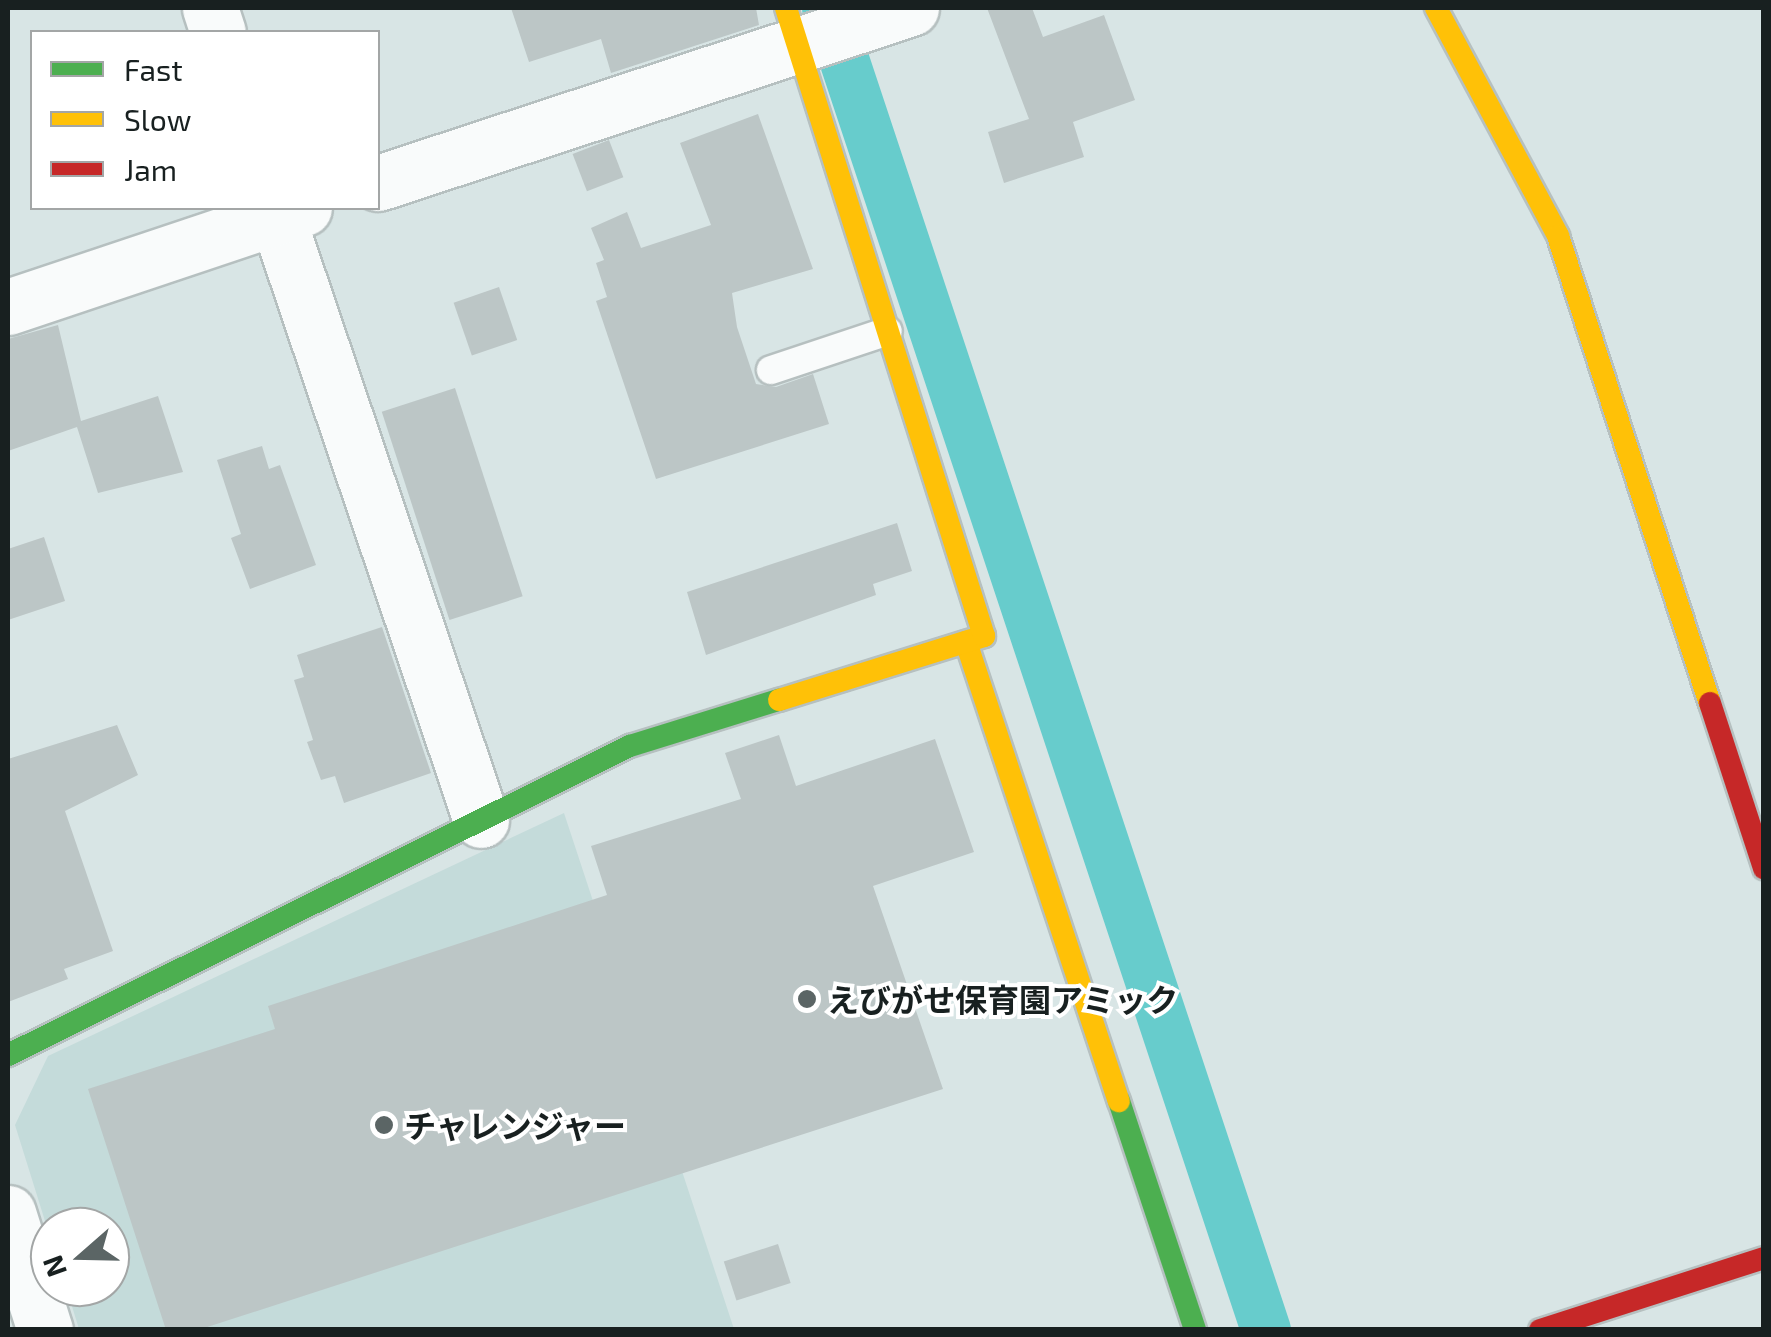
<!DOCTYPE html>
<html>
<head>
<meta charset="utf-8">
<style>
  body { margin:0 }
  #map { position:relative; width:1771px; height:1337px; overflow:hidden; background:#d8e5e5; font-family:"Exo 2","Noto Sans JP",sans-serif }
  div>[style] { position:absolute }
  .built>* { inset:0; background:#c4dbda }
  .canal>* { height:50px; margin:-25px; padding:0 25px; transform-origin:25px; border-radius:25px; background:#67cccc }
  .building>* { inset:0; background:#bcc6c6; transform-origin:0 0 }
  .roads { filter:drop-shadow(2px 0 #b6c0c0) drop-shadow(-2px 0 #b6c0c0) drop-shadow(0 2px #b6c0c0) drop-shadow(0 -2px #b6c0c0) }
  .lane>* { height:28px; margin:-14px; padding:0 14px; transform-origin:14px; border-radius:14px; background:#f9fbfb }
  .street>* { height:55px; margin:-27.5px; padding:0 27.5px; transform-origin:27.5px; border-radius:27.5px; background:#f9fbfb }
  .fast>* { height:22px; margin:-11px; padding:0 11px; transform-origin:11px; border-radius:11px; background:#4caf50 }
  .slow>* { height:22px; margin:-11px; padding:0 11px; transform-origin:11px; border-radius:11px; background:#ffc107 }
  .jam>* { height:22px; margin:-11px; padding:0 11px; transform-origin:11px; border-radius:11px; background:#c62828 }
  .dots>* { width:28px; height:28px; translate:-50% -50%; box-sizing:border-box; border:5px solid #fff; border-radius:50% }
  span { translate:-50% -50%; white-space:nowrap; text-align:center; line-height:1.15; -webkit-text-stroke:8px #fff; paint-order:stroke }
  .poi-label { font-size:32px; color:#182020; font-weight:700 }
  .left { translate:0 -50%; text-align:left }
  .frame { position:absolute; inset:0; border:10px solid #182020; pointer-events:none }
  .legend { position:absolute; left:30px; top:30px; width:350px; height:180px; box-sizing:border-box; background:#fff; border:2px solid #a3a6a6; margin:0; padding:12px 18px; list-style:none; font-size:30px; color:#182020 }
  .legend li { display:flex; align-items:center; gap:20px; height:50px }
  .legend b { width:50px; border:2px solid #a3a6a6 }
  .north { position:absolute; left:30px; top:1207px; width:100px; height:100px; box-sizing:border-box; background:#fff; border:2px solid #a3a6a6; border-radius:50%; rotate:250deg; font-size:28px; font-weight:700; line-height:40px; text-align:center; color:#182020 }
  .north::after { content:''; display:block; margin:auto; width:35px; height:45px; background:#5b6565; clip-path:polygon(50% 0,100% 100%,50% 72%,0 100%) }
</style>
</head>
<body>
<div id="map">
  <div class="built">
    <div style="clip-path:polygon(564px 813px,734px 1329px,79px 1329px,66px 1287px,110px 1287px,110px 1227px,50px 1227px,50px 1237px,15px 1125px,48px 1056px)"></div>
  </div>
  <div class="canal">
    <div style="left:827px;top:8px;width:1393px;rotate:71.63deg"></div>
  </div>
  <div class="building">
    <div style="clip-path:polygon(511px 8px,756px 8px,759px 25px,611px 73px,601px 39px,529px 62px)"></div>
    <div style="clip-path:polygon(987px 8px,1032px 8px,1043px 37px,1104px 15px,1135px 100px,1073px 122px,1084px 157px,1004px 183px,988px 132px,1029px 119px)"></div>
    <div style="clip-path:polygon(758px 114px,813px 269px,732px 293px,737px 327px,756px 384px,776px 387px,813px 374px,829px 424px,656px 479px,596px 301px,607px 297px,596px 263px,604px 260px,591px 228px,627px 212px,641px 248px,711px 225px,680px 143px)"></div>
    <div style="left:609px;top:140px;width:40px;height:39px;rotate:69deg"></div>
    <div style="left:499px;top:287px;width:56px;height:48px;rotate:71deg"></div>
    <div style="clip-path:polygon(58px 325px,81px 421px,158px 396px,183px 472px,98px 493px,77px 427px,8px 451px,8px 339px)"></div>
    <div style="left:455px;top:388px;width:219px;height:77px;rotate:72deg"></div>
    <div style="clip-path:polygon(262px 446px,269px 469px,280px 465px,316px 565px,250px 589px,231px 538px,241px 534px,217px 460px)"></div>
    <div style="clip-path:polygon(897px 523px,912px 571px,873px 584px,876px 595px,706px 655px,687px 592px)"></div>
    <div style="clip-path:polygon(44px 537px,65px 601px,8px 620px,8px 549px)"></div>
    <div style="clip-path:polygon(382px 627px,431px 773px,344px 803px,335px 776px,321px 780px,307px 742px,313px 740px,294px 680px,304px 677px,297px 655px)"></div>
    <div style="clip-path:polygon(117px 725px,138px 775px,65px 811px,113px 951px,64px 969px,68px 979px,8px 1002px,8px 759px)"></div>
    <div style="clip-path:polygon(779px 735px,796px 786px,935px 739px,974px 852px,873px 886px,943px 1089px,198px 1330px,166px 1330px,88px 1089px,275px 1029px,268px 1006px,607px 895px,591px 846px,741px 799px,725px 753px)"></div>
    <div style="left:778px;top:1244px;width:41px;height:57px;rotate:72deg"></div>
  </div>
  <div class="roads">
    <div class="lane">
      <div style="left:771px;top:370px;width:123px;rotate:-18.4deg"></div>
    </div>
    <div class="street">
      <div style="left:210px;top:8px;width:25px;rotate:72deg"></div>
      <div style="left:378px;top:183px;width:561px;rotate:-18.18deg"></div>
      <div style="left:274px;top:208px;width:646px;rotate:71.31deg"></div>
      <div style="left:8px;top:307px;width:312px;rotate:-18.5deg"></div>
      <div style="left:8px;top:1213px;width:123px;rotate:72.5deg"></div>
    </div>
    <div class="fast">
      <div style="left:8px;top:1055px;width:695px;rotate:-26.42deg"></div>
      <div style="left:630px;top:746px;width:156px;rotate:-17.2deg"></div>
      <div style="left:1119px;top:1101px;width:241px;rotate:71.6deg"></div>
    </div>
    <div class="slow">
      <div style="left:1436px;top:8px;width:259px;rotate:61.8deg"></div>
      <div style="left:1558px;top:236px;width:491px;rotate:72deg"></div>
      <div style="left:966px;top:642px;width:484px;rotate:71.6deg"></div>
      <div style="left:779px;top:700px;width:215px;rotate:-17.3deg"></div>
      <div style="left:984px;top:636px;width:658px;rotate:-107.5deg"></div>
    </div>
    <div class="jam">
      <div style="left:1710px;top:703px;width:174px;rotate:71.9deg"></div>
      <div style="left:1540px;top:1330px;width:235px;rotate:-17.8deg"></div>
    </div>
  </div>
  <div class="dots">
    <div style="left:807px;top:999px;background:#5b6565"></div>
    <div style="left:384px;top:1125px;background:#5b6565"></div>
  </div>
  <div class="poi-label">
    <span class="left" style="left:827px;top:999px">えびがせ保育園アミック</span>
    <span class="left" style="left:404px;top:1125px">チャレンジャー</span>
  </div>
  <div class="frame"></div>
  <ul class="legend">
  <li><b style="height:12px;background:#4caf50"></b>Fast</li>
  <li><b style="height:12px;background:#ffc107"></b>Slow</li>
  <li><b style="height:12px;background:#c62828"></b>Jam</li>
  </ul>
  <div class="north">N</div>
</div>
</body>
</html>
